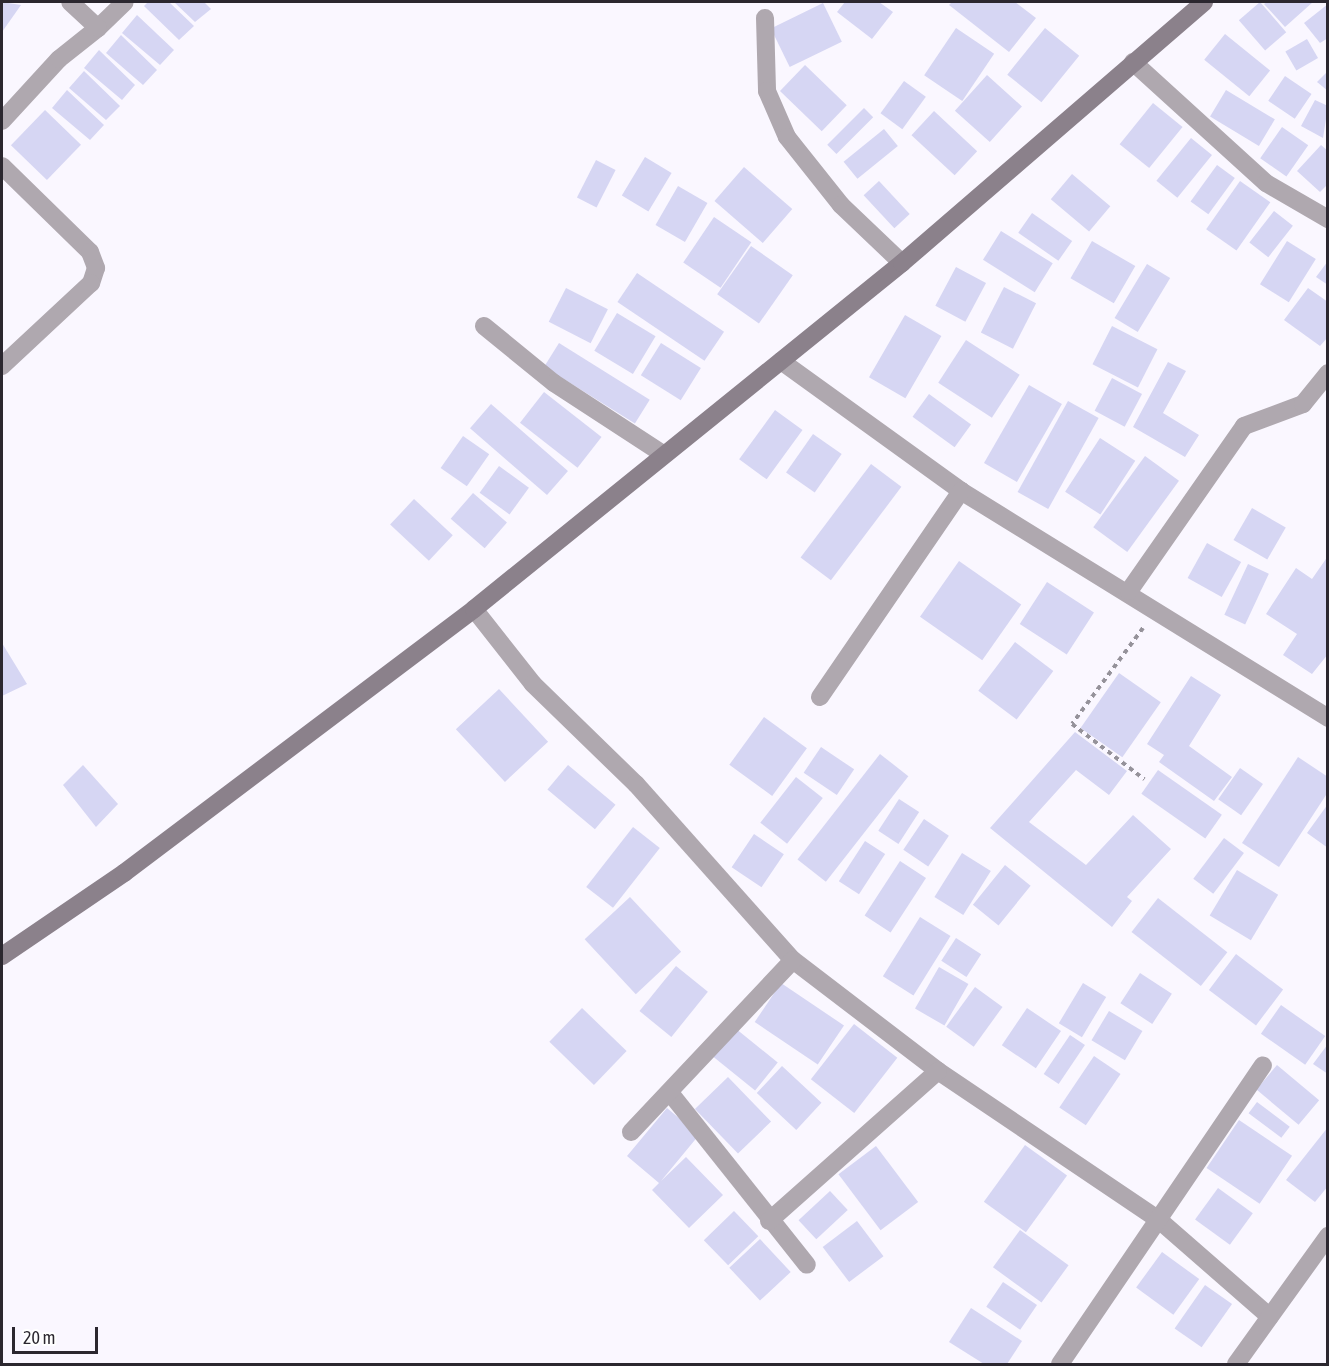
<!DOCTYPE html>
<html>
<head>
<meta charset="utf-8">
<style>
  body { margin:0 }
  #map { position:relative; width:1329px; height:1366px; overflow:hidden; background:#faf7ff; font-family:"Asap Condensed",sans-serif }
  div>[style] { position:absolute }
  .building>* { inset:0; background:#d6d6f3; transform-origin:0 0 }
  .path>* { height:4px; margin-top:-2px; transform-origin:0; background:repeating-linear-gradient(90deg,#95929a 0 4.5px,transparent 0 9px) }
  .street>* { height:18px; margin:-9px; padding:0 9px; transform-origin:9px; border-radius:9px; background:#afa8af }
  .secondary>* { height:18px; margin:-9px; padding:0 9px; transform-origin:9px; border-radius:9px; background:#8b818b }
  span { translate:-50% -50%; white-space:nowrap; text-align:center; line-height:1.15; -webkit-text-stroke:4.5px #fff; paint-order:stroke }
  .frame { position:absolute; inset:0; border:3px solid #2b272f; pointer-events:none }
  .scale { position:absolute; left:12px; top:1327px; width:86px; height:27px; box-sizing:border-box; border:3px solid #2b272f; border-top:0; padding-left:8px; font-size:18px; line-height:21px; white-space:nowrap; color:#2b272f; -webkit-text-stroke:4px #fff; paint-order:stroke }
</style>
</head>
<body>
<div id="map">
  <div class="building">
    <div style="clip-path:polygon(2px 2px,21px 5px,2px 32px)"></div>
    <div style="clip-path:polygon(148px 2px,169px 2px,194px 26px,179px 40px,144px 6px)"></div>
    <div style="clip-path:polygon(174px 2px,204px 2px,211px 9px,195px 22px)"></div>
    <div style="clip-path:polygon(845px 2px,879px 2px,893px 12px,872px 39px,837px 12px)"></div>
    <div style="clip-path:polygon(952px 2px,1015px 2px,1036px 18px,1009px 52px,949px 5px)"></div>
    <div style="left:1260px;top:2px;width:40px;height:28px;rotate:49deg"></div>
    <div style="clip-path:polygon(1267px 2px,1313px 2px,1285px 27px,1264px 4px)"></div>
    <div style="left:823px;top:3px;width:43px;height:58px;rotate:64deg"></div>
    <div style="clip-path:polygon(1328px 4px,1328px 38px,1320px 43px,1304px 23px)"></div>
    <div style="clip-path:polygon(137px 15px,174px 50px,160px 65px,122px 33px)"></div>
    <div style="left:956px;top:28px;width:46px;height:57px;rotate:34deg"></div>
    <div style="left:1045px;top:28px;width:44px;height:60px;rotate:39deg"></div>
    <div style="left:1225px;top:34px;width:58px;height:33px;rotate:39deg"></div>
    <div style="clip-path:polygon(121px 35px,157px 70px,143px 85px,106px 53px)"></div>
    <div style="left:1307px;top:39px;width:22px;height:25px;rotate:60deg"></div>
    <div style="clip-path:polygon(99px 50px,135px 85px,122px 100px,84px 68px)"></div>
    <div style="left:805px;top:65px;width:58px;height:36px;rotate:44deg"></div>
    <div style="clip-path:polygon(84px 71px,120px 106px,106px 120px,69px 88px)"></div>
    <div style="clip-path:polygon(1328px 71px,1328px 91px,1317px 82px)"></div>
    <div style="left:987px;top:75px;width:47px;height:48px;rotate:42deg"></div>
    <div style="left:1285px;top:76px;width:32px;height:30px;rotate:34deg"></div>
    <div style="left:904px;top:81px;width:27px;height:40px;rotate:36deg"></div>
    <div style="clip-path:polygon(67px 90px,104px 125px,90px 140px,52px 108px)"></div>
    <div style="left:1226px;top:90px;width:57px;height:31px;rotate:31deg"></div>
    <div style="clip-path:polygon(1315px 100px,1328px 106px,1323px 138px,1301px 126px)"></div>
    <div style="left:1153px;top:103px;width:38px;height:53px;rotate:39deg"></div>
    <div style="left:864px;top:108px;width:13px;height:52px;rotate:45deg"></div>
    <div style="left:45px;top:110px;width:50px;height:49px;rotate:44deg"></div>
    <div style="left:934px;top:111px;width:59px;height:33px;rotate:43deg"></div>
    <div style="left:1282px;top:127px;width:32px;height:38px;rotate:35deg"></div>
    <div style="left:884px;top:129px;width:22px;height:52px;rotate:51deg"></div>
    <div style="left:1191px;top:138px;width:27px;height:55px;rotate:39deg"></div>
    <div style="clip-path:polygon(1321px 145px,1328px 151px,1328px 184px,1320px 192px,1297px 171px)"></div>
    <div style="left:645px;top:157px;width:31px;height:45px;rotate:31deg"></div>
    <div style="left:596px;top:160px;width:22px;height:42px;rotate:27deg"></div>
    <div style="left:1217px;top:165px;width:22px;height:45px;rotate:36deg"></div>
    <div style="left:744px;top:167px;width:64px;height:45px;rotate:41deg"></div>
    <div style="left:1072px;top:174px;width:50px;height:33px;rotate:40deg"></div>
    <div style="left:879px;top:181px;width:45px;height:21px;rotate:47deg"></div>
    <div style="left:1240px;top:181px;width:37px;height:59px;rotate:35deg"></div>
    <div style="left:678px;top:186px;width:34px;height:45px;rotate:30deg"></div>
    <div style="left:1274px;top:211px;width:24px;height:40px;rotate:38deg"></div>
    <div style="left:1032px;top:213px;width:49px;height:24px;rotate:35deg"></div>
    <div style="left:714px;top:217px;width:45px;height:55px;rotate:34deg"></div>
    <div style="left:1001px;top:231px;width:61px;height:34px;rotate:32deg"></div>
    <div style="left:1092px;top:241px;width:50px;height:43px;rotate:30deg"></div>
    <div style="left:1287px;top:241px;width:34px;height:51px;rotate:32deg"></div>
    <div style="left:751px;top:246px;width:51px;height:59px;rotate:35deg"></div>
    <div style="clip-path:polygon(1328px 261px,1328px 285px,1316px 277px)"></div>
    <div style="left:1147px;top:264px;width:27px;height:63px;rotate:31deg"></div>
    <div style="left:956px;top:267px;width:34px;height:44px;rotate:28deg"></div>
    <div style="left:637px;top:273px;width:105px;height:35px;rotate:34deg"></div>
    <div style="left:1004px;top:287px;width:36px;height:51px;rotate:27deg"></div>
    <div style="left:566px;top:288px;width:47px;height:38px;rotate:27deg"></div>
    <div style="clip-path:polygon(1308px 288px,1328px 302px,1328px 337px,1320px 346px,1284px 320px)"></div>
    <div style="left:617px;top:313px;width:45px;height:44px;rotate:31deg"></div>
    <div style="left:905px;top:315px;width:42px;height:72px;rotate:30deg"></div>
    <div style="left:1112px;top:326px;width:51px;height:43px;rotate:27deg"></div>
    <div style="left:966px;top:340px;width:64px;height:51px;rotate:33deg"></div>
    <div style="left:559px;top:343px;width:107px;height:28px;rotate:32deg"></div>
    <div style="left:661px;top:343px;width:47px;height:38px;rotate:32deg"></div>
    <div style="clip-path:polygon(1168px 362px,1186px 371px,1163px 413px,1199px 435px,1185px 457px,1133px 427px)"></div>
    <div style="left:1112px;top:378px;width:34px;height:37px;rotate:28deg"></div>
    <div style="left:1029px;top:385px;width:38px;height:90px;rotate:30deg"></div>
    <div style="left:544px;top:392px;width:73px;height:39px;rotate:38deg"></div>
    <div style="left:929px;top:394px;width:52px;height:28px;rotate:36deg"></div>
    <div style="left:1068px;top:401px;width:35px;height:104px;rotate:29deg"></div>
    <div style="left:491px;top:404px;width:102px;height:32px;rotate:41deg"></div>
    <div style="left:775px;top:410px;width:34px;height:61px;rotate:36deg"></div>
    <div style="left:813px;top:434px;width:35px;height:47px;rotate:35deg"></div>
    <div style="left:463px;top:436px;width:32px;height:39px;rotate:35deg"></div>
    <div style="left:1100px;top:438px;width:42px;height:64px;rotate:33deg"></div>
    <div style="left:1145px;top:456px;width:42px;height:88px;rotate:36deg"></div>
    <div style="left:871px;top:464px;width:38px;height:117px;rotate:37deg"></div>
    <div style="left:499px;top:466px;width:37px;height:33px;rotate:36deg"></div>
    <div style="left:473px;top:493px;width:45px;height:34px;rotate:41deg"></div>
    <div style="left:414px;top:499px;width:53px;height:35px;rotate:43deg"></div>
    <div style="left:1252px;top:508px;width:39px;height:37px;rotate:30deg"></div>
    <div style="left:1207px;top:543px;width:39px;height:40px;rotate:29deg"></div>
    <div style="clip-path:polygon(1328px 556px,1328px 654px,1312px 674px,1283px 655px,1297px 634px,1266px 614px,1296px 568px,1312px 579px)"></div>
    <div style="left:959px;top:561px;width:76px;height:68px;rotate:35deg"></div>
    <div style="left:1248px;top:564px;width:23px;height:56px;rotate:25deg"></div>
    <div style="left:1047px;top:582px;width:56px;height:50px;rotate:33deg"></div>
    <div style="left:1015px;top:642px;width:48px;height:61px;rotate:37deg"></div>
    <div style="clip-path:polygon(2px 643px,27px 684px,2px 696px)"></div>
    <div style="left:1119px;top:673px;width:51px;height:67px;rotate:35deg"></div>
    <div style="clip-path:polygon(1191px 676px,1221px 695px,1189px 746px,1232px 777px,1214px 801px,1159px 762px,1164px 755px,1147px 744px)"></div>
    <div style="left:499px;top:689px;width:72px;height:59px;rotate:47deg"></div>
    <div style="left:764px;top:717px;width:53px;height:59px;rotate:36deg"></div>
    <div style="clip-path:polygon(1075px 732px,1127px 771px,1109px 795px,1076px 770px,1029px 822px,1086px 865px,1133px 815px,1171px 849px,1127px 897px,1132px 901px,1112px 927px,990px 828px)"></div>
    <div style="left:821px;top:747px;width:40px;height:31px;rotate:34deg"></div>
    <div style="left:880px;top:754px;width:36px;height:134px;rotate:38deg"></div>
    <div style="clip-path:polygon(1298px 757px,1328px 777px,1328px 792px,1279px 867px,1242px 843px)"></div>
    <div style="clip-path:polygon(83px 765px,118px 804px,96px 827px,63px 785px)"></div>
    <div style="left:568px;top:765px;width:62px;height:32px;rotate:40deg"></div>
    <div style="left:1240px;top:768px;width:28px;height:38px;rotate:35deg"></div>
    <div style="left:1158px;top:770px;width:78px;height:29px;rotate:35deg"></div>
    <div style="left:796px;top:777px;width:34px;height:58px;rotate:38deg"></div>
    <div style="left:899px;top:799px;width:24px;height:38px;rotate:33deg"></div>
    <div style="clip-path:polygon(1328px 804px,1328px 848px,1307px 833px)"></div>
    <div style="left:924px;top:819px;width:30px;height:37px;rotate:34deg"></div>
    <div style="left:633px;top:827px;width:34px;height:76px;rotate:38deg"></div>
    <div style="left:754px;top:834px;width:36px;height:40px;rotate:34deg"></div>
    <div style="left:1224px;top:838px;width:25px;height:51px;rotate:37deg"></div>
    <div style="left:865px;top:841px;width:24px;height:48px;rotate:33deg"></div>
    <div style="left:962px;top:853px;width:34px;height:52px;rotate:32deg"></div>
    <div style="left:900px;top:861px;width:31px;height:65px;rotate:33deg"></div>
    <div style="left:1005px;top:865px;width:33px;height:51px;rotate:39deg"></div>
    <div style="left:1237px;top:870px;width:48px;height:53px;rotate:31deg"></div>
    <div style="left:630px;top:897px;width:75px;height:62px;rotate:47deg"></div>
    <div style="left:1158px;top:898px;width:88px;height:43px;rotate:38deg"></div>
    <div style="left:920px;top:917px;width:36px;height:70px;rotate:32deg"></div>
    <div style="left:956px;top:938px;width:30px;height:27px;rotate:33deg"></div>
    <div style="left:1236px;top:954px;width:59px;height:45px;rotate:37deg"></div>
    <div style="left:676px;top:966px;width:41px;height:58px;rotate:39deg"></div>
    <div style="left:939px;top:967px;width:34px;height:48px;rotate:30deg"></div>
    <div style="left:1140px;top:973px;width:38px;height:36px;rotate:33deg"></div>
    <div style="left:781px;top:983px;width:76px;height:47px;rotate:34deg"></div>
    <div style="left:1083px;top:983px;width:27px;height:47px;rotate:31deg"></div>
    <div style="left:975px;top:987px;width:34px;height:49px;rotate:36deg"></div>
    <div style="left:1281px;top:1005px;width:54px;height:35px;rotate:35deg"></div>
    <div style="left:582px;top:1008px;width:62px;height:47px;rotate:44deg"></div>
    <div style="left:1027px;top:1008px;width:41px;height:45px;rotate:34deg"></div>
    <div style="left:1109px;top:1011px;width:39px;height:34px;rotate:31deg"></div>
    <div style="left:854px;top:1024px;width:55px;height:70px;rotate:38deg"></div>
    <div style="left:735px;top:1028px;width:55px;height:36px;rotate:39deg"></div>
    <div style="left:1070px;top:1035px;width:18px;height:47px;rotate:34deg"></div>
    <div style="clip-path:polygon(1328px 1044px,1328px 1074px,1313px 1064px)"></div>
    <div style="left:1094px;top:1056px;width:32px;height:62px;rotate:34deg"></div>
    <div style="left:1277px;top:1065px;width:55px;height:32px;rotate:40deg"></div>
    <div style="left:782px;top:1066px;width:54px;height:37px;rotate:43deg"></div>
    <div style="left:728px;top:1077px;width:62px;height:46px;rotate:46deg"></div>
    <div style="left:1257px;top:1102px;width:41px;height:14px;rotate:37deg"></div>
    <div style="clip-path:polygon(667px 1108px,699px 1135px,661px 1181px,686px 1157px,723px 1195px,689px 1228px,652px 1190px,659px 1183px,627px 1156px)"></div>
    <div style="left:1239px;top:1120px;width:64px;height:58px;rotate:34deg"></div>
    <div style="clip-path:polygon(1328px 1127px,1328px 1186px,1315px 1202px,1286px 1180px)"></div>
    <div style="left:1025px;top:1145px;width:52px;height:70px;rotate:36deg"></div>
    <div style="left:876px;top:1146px;width:70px;height:47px;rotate:53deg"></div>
    <div style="left:1218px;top:1188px;width:43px;height:39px;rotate:36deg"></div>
    <div style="left:830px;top:1191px;width:26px;height:43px;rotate:47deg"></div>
    <div style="left:734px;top:1211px;width:35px;height:42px;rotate:46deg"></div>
    <div style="left:857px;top:1221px;width:44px;height:43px;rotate:53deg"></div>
    <div style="left:1020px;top:1230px;width:60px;height:46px;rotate:36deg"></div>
    <div style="left:760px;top:1239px;width:45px;height:42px;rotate:47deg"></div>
    <div style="left:1162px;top:1252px;width:46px;height:44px;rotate:36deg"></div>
    <div style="left:1003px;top:1282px;width:41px;height:30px;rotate:34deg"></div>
    <div style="left:1205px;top:1285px;width:33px;height:53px;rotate:35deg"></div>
    <div style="clip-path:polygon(971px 1308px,1022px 1341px,1007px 1364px,984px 1364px,949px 1342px)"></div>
  </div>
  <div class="path">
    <div style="left:1143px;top:628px;width:119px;rotate:126.5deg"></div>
    <div style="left:1072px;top:724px;width:91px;rotate:37.4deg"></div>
  </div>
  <div class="street">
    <div style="left:765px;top:18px;width:73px;rotate:88.4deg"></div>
    <div style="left:767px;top:91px;width:50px;rotate:66.5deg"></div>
    <div style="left:787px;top:137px;width:87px;rotate:51.5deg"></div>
    <div style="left:841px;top:205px;width:84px;rotate:43.6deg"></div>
    <div style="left:98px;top:28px;width:37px;rotate:-44deg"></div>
    <div style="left:1133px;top:62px;width:180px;rotate:42.3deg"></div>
    <div style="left:1266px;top:183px;width:72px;rotate:30.1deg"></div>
    <div style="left:2px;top:121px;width:84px;rotate:-47.4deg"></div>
    <div style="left:59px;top:59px;width:50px;rotate:-38.5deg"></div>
    <div style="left:98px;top:28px;width:38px;rotate:-137deg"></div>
    <div style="left:2px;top:166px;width:123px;rotate:44.3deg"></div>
    <div style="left:90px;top:252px;width:17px;rotate:69deg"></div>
    <div style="left:96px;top:268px;width:16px;rotate:108deg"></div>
    <div style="left:91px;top:283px;width:122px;rotate:137deg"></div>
    <div style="left:484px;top:326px;width:90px;rotate:39.2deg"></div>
    <div style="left:554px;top:383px;width:130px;rotate:33.1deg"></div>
    <div style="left:781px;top:361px;width:222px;rotate:35.8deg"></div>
    <div style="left:961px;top:491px;width:432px;rotate:31.7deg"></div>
    <div style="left:1129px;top:591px;width:201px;rotate:-55.1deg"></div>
    <div style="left:1244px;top:426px;width:63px;rotate:-20.4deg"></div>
    <div style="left:1303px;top:404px;width:40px;rotate:-51deg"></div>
    <div style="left:474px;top:609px;width:95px;rotate:51.8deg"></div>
    <div style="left:533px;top:684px;width:144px;rotate:44.2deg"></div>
    <div style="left:636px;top:784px;width:236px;rotate:48.3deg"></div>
    <div style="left:793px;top:960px;width:183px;rotate:37.4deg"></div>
    <div style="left:938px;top:1071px;width:267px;rotate:34deg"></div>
    <div style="left:1159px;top:1220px;width:147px;rotate:41.1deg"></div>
    <div style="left:820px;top:697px;width:250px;rotate:-55.6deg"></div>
    <div style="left:671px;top:1094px;width:218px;rotate:51.5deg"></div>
    <div style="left:631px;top:1132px;width:236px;rotate:-46.7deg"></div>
    <div style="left:769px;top:1221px;width:226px;rotate:-41.6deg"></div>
    <div style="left:1060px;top:1364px;width:361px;rotate:-55.8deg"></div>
    <div style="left:1236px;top:1364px;width:158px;rotate:-54.3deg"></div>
  </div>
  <div class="secondary">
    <div style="left:2px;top:956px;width:148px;rotate:-34.2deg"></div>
    <div style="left:124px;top:873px;width:438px;rotate:-37deg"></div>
    <div style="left:474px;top:609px;width:550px;rotate:-38.95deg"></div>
    <div style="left:902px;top:263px;width:399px;rotate:-40.8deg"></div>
  </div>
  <div class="frame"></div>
  <div class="scale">20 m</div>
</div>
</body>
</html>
